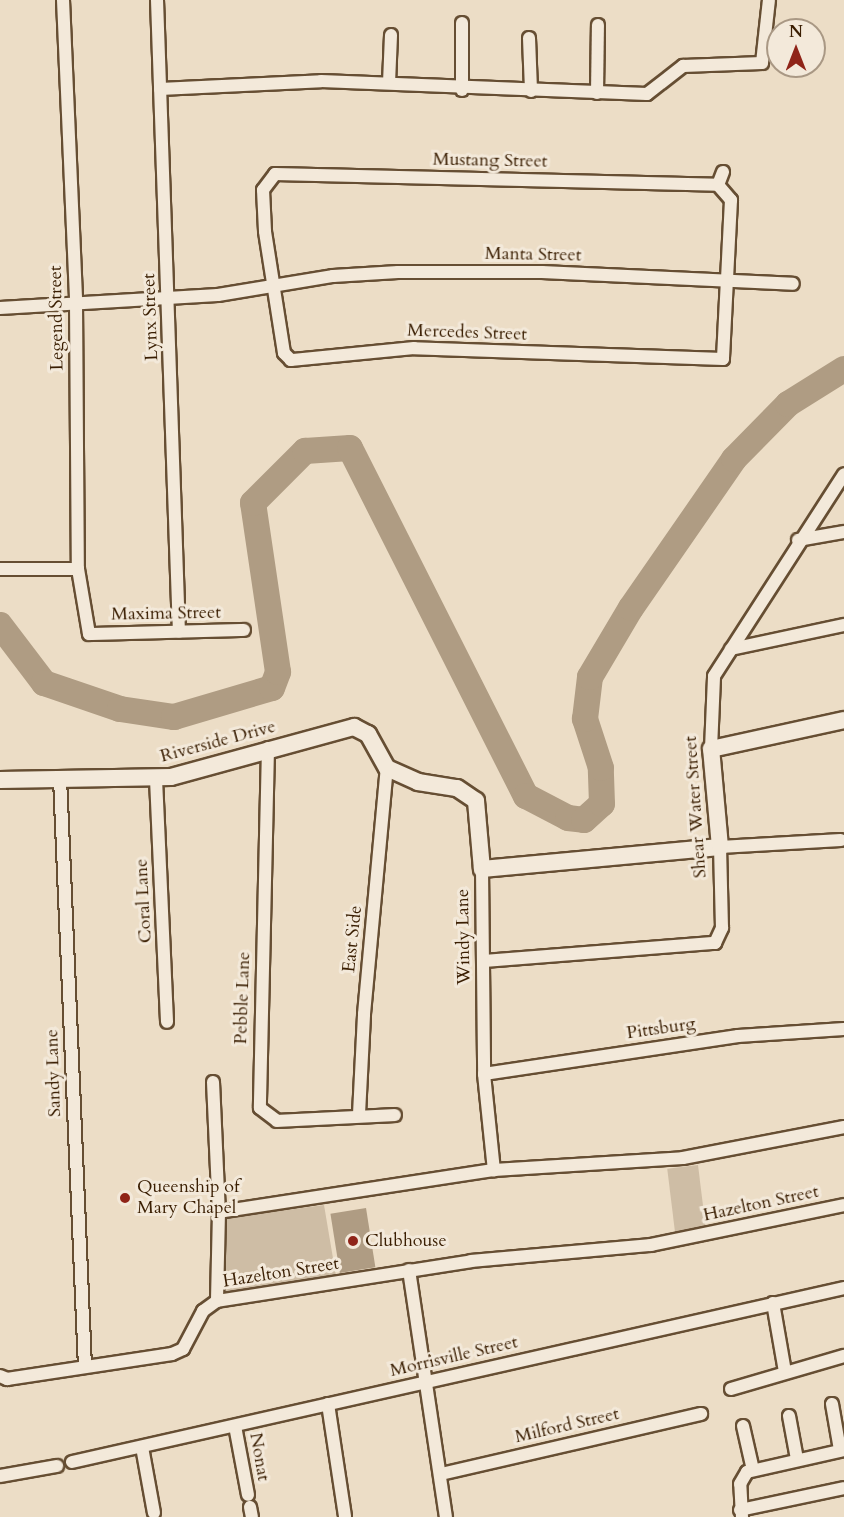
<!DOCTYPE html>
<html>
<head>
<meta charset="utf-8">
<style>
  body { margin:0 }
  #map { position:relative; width:844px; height:1517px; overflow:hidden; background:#ecddc6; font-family:Cardo,serif }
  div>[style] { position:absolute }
  .green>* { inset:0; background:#cebda5; transform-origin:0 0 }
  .water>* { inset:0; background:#af9c83; transform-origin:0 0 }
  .river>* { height:26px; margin:-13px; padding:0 13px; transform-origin:13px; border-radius:13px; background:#af9c83 }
  .roads { filter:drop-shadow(2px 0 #664e33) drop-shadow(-2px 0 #664e33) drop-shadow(0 2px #664e33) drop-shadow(0 -2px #664e33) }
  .street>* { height:12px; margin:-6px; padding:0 6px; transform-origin:6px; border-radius:6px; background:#f3e9da }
  .secondary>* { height:16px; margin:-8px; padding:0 8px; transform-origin:8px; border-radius:8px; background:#f3e9da }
  .dots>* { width:16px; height:16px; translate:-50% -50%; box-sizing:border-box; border:3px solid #f3e9da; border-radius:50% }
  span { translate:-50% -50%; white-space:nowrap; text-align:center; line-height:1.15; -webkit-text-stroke:6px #f3e9da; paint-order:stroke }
  .street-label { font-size:18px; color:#3a1e02 }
  .poi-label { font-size:18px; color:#3a1e02 }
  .left { translate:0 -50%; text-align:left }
  .north { position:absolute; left:766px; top:18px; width:60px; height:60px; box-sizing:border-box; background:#f3e9da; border:2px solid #a99884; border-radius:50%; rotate:0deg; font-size:16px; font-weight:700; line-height:24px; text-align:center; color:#3a1e02 }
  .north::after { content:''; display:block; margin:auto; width:21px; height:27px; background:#8f2418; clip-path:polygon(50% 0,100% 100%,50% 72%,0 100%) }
</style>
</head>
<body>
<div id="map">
  <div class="green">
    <div style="left:698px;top:1165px;width:64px;height:31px;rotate:83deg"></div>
    <div style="clip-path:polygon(324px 1205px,336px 1276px,224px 1293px,227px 1218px)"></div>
  </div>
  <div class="water">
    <div style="left:366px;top:1208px;width:60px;height:36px;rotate:81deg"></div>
  </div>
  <div class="river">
    <div style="left:0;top:625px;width:73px;rotate:52.8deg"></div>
    <div style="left:44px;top:683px;width:80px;rotate:18.9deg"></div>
    <div style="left:120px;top:709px;width:55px;rotate:8.4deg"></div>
    <div style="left:174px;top:717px;width:102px;rotate:-16.5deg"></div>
    <div style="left:272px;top:688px;width:17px;rotate:-69deg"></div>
    <div style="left:278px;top:672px;width:171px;rotate:-98.4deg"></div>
    <div style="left:253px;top:503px;width:74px;rotate:-45deg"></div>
    <div style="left:305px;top:451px;width:45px;rotate:-3.8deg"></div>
    <div style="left:350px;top:448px;width:390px;rotate:63.2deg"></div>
    <div style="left:526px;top:796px;width:47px;rotate:27.6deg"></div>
    <div style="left:568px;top:818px;width:16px;rotate:7deg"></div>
    <div style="left:584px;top:820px;width:24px;rotate:-42deg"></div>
    <div style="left:602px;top:804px;width:36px;rotate:-92deg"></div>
    <div style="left:601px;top:768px;width:52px;rotate:-108.1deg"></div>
    <div style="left:585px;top:719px;width:42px;rotate:-83.2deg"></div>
    <div style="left:590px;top:677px;width:80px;rotate:-59.3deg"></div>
    <div style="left:631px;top:608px;width:181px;rotate:-55.3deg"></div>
    <div style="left:734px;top:459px;width:77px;rotate:-45.5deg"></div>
    <div style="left:788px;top:404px;width:66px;rotate:-32deg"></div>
  </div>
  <div class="roads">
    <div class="street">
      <div style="left:63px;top:0;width:303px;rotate:87.5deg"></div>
      <div style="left:76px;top:303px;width:266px;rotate:89.6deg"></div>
      <div style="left:78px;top:569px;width:66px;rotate:80.4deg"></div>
      <div style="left:89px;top:634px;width:155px;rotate:-1.5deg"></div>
      <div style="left:157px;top:0;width:632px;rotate:88.01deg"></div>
      <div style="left:462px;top:23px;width:67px;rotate:90deg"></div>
      <div style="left:529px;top:38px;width:53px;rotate:87.8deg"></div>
      <div style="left:389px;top:83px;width:48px;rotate:-87.6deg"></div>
      <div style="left:160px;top:89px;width:161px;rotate:-2.8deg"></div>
      <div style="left:321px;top:81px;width:326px;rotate:2.3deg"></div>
      <div style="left:647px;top:94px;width:46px;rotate:-37.9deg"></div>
      <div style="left:683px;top:66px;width:79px;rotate:-2.2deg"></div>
      <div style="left:762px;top:63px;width:63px;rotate:-83.7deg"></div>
      <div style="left:597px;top:93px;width:68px;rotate:-89.2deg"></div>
      <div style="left:275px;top:174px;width:443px;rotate:1.4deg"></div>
      <div style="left:718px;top:185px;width:20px;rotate:49deg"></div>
      <div style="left:731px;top:200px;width:159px;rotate:92.9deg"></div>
      <div style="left:723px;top:359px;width:309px;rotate:-178deg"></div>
      <div style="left:414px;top:348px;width:124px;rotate:174.4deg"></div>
      <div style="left:291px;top:360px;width:10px;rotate:-135deg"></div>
      <div style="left:284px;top:353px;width:123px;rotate:-98.9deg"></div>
      <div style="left:265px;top:231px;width:41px;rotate:-92.8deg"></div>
      <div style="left:263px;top:190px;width:20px;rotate:-53deg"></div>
      <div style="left:718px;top:185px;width:14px;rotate:-69deg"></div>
      <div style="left:0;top:308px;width:218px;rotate:-3.4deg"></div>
      <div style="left:218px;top:295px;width:117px;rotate:-9.4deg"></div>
      <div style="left:333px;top:276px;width:65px;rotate:-3.5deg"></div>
      <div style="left:398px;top:272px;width:144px"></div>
      <div style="left:542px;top:272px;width:251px;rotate:2.7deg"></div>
      <div style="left:798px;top:540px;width:47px;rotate:-9.9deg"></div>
      <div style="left:0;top:569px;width:78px"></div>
      <div style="left:731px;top:649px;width:116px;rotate:-12deg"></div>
      <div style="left:268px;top:748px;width:360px;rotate:91.3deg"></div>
      <div style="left:260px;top:1108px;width:21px;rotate:37deg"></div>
      <div style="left:277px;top:1121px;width:118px;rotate:-2.9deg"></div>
      <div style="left:711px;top:749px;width:73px;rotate:-87.6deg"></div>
      <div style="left:714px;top:676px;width:240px;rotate:-57.2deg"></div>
      <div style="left:60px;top:778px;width:589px;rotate:87.57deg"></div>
      <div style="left:156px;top:779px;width:243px;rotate:87.4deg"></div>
      <div style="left:482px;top:869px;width:205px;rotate:89.4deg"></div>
      <div style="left:484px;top:1074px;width:97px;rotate:84.1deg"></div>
      <div style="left:484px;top:961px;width:232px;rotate:-4.5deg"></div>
      <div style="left:715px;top:943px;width:17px;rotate:-65deg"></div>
      <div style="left:722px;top:928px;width:81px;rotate:-91.4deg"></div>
      <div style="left:720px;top:847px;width:121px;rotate:-3.3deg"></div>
      <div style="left:484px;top:1074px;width:257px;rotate:-8.5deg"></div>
      <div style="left:738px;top:1036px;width:106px;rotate:-3.8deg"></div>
      <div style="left:213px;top:1082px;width:130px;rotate:87.4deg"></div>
      <div style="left:219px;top:1212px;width:89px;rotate:91.3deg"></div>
      <div style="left:359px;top:1114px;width:100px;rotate:-87.1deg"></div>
      <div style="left:364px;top:1014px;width:247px;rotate:-84.7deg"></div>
      <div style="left:219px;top:1212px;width:278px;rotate:-8.7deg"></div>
      <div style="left:494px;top:1170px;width:189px;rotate:-3.6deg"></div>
      <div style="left:683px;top:1158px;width:164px;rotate:-10.9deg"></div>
      <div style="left:409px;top:1270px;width:250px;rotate:81.5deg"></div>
      <div style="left:773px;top:1303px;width:70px;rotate:80.1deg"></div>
      <div style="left:0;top:1376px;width:8px;rotate:23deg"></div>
      <div style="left:7px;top:1379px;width:167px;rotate:-8.6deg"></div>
      <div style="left:172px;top:1354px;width:12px;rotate:-24deg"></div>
      <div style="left:183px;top:1349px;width:43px;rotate:-62.2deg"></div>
      <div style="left:203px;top:1311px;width:17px;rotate:-36deg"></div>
      <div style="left:217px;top:1301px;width:257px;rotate:-8.9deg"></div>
      <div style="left:471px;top:1261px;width:181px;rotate:-5.1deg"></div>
      <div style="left:651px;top:1245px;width:197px;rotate:-11.7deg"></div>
      <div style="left:731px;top:1389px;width:118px;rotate:-16.3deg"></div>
      <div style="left:328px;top:1404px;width:114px;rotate:81.4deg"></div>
      <div style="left:832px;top:1404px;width:47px;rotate:80.1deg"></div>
      <div style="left:789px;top:1416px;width:44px;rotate:79.5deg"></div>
      <div style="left:235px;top:1426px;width:70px;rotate:79.3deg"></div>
      <div style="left:743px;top:1426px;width:45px;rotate:77.2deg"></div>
      <div style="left:142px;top:1447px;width:67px;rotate:79.7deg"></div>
      <div style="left:72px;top:1462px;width:791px;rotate:-12.7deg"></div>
      <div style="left:441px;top:1474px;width:267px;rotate:-13deg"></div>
      <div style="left:0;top:1476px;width:58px;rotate:-10deg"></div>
      <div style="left:250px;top:1507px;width:10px;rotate:79deg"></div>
      <div style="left:740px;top:1510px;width:106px;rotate:-11.9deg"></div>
      <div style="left:742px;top:1517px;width:33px;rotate:-93deg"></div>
      <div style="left:740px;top:1484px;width:14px;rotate:-60deg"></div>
      <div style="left:747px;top:1472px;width:99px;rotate:-12.8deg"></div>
    </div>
    <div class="secondary">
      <div style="left:0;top:780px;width:171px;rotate:-1deg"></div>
      <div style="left:171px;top:777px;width:190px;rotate:-15.3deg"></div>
      <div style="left:354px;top:727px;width:16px;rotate:27deg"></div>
      <div style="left:368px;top:734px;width:39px;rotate:61deg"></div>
      <div style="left:387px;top:768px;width:34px;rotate:24deg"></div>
      <div style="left:418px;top:782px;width:39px;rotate:9deg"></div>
      <div style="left:457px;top:788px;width:23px;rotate:34deg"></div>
      <div style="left:476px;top:801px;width:68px;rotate:85deg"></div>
      <div style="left:482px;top:869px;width:239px;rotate:-5.3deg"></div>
      <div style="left:720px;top:847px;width:98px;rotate:-95.2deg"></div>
      <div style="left:711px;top:749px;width:136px;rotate:-12.3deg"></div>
    </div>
  </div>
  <div class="dots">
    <div style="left:125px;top:1198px;background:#8f2418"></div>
    <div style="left:353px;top:1241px;background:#8f2418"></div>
  </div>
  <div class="street-label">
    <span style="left:490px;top:161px;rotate:1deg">Mustang Street</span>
    <span style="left:533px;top:255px;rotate:1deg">Manta Street</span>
    <span style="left:151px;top:317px;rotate:-92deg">Lynx Street</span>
    <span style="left:57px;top:318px;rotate:-91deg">Legend Street</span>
    <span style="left:467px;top:333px;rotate:2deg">Mercedes Street</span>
    <span style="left:166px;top:614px;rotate:-1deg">Maxima Street</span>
    <span style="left:218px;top:742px;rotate:-15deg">Riverside Drive</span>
    <span style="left:696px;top:807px;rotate:-94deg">Shear Water Street</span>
    <span style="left:144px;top:901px;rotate:-93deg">Coral Lane</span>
    <span style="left:464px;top:937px;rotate:-91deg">Windy Lane</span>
    <span style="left:353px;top:939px;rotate:-84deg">East Side</span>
    <span style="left:243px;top:998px;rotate:-88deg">Pebble Lane</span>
    <span style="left:661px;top:1029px;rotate:-8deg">Pittsburg</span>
    <span style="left:54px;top:1073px;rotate:-92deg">Sandy Lane</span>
    <span style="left:761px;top:1204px;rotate:-12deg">Hazelton Street</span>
    <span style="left:281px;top:1273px;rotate:-9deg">Hazelton Street</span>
    <span style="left:454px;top:1357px;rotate:-13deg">Morrisville Street</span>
    <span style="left:567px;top:1426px;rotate:-13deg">Milford Street</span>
    <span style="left:259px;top:1457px;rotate:80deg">Nonat</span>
  </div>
  <div class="poi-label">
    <span class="left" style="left:137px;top:1198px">Queenship of<br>Mary Chapel</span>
    <span class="left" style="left:365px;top:1241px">Clubhouse</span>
  </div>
  <div class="north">N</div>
</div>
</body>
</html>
